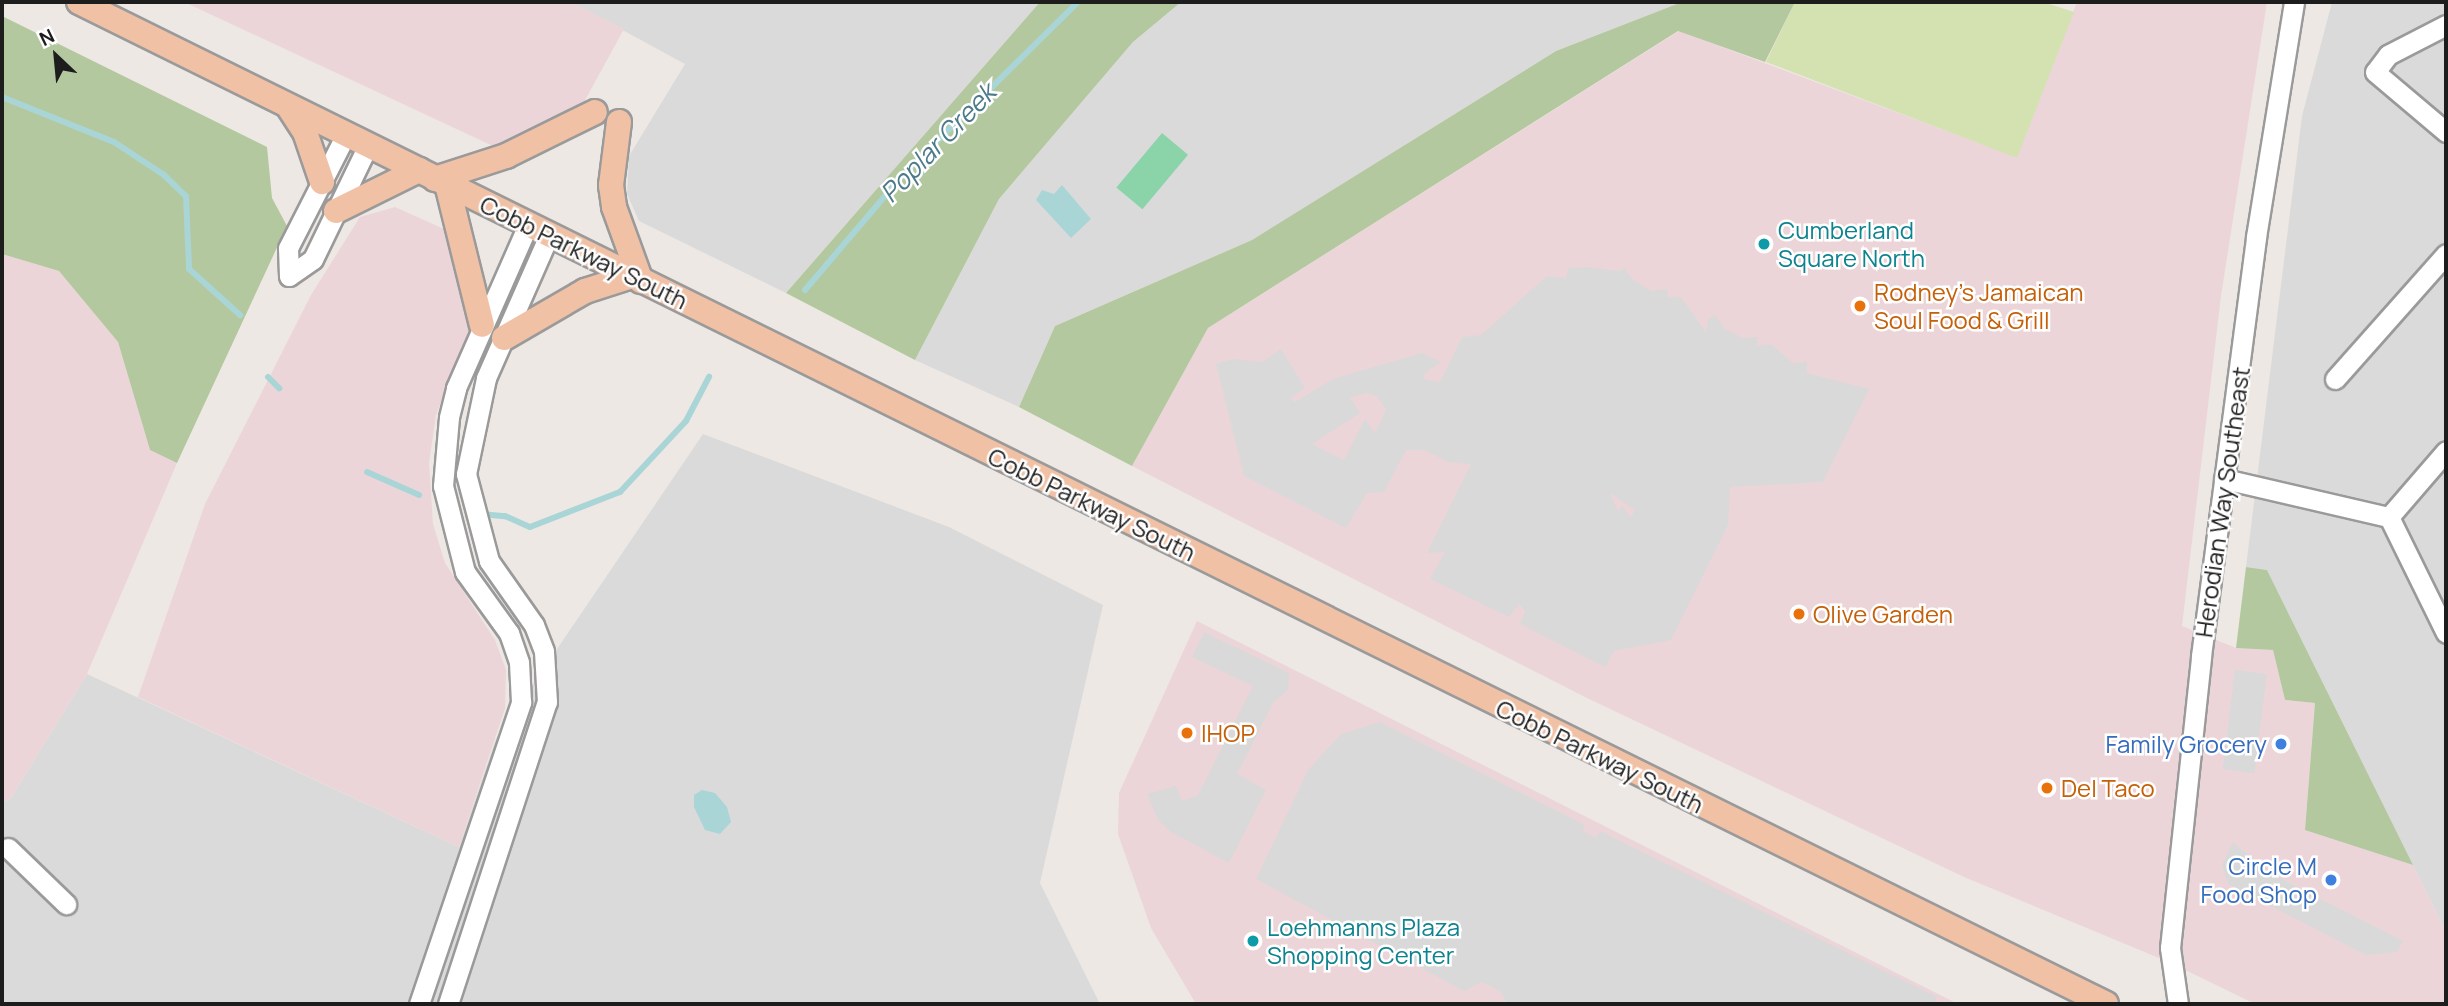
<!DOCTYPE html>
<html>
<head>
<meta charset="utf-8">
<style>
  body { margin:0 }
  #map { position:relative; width:2448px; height:1006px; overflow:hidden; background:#ede8e4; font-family:Manrope,sans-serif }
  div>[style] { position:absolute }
  .residential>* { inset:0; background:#dbdadb }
  .commercial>* { inset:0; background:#ecd5d9 }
  .grass>* { inset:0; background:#d3e2b0 }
  .forest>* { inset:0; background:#b3c89e }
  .pitch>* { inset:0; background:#8bd3a8; transform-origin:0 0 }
  .parking>* { inset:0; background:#d9d9d9; transform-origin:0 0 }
  .water>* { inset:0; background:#aad5d6 }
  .stream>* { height:6px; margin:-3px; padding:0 3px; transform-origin:3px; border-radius:3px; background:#aad5d6 }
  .roads { filter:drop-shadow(2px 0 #9a9a9a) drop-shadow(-2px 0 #9a9a9a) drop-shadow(0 2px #9a9a9a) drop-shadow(0 -2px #9a9a9a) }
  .minor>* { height:19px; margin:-9.5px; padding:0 9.5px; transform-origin:9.5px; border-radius:9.5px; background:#fff }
  .major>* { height:24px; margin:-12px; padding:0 12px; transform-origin:12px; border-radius:12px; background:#f1c1a6 }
  .dots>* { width:19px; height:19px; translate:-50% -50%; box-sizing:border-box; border:4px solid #fff; border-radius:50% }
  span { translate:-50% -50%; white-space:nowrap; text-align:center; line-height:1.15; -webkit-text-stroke:5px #fff; paint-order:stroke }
  .culture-label { font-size:24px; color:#0d838f }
  .left { translate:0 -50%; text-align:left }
  .street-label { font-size:24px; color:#1d1d1d }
  .food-label { font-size:24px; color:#c56008 }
  .shop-label { font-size:24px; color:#366cbe }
  .right { translate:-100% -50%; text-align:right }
  .water-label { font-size:26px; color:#4b7a8b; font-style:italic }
  .frame { position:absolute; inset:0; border:4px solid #1d1d1d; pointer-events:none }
  .north { position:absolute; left:21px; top:21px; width:70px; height:70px; -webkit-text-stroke:5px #fff; paint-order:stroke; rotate:334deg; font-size:19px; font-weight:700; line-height:28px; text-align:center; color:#1d1d1d }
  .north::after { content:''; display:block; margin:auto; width:24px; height:32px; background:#1d1d1d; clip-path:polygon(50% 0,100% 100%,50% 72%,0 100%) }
</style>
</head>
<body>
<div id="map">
  <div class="residential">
    <div style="clip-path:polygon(571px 2px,1040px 2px,786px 293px,639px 221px,627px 194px,629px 156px,685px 64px)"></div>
    <div style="clip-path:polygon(1181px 2px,1682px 2px,1556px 51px,1252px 240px,1055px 326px,1019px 407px,915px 360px,999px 199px,1133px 42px)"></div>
    <div style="clip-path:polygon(2332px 2px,2446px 2px,2446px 932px,2267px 570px,2246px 567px,2302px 116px)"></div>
    <div style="clip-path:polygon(703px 434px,949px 527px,1103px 605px,1040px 883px,1100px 1004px,2px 1004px,2px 803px,11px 798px,87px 674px,459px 847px,496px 739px)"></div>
  </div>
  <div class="commercial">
    <div style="clip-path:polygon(184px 2px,571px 2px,624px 29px,584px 102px,522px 137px,493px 146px)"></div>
    <div style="clip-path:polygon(2077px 2px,2267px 2px,2221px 296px,2182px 626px,2236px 648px,2273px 650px,2285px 700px,2315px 703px,2305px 829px,2413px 865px,2446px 932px,2446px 1004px,2255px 1004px,2171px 963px,1964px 877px,1587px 698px,1132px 466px,1208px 328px,1679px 31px,2016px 157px)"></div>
    <div style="clip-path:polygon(395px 207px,455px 234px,472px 323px,436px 415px,429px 463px,433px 524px,445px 563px,495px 640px,506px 670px,505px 708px,459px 847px,138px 697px,205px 504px,311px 295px,360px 217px)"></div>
    <div style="clip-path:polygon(2px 254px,59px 271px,118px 342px,150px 450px,177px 463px,87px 674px,11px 798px,2px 803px)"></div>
    <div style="clip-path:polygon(1197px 621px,1346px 696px,1958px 1004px,1196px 1004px,1151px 928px,1118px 834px,1119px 793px)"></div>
  </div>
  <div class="grass">
    <div style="clip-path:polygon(1795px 2px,2043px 2px,2074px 12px,2017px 158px,1766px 62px)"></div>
  </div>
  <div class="forest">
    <div style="clip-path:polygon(1040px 2px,1181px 2px,1133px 42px,999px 199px,915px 360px,786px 293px)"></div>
    <div style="clip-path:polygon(1682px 2px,1795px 2px,1765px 62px,1678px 31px,1208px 328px,1132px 466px,1019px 407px,1055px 326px,1252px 240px,1556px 51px)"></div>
    <div style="clip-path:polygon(2px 16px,267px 147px,272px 198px,287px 226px,177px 463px,150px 450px,118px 342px,59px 271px,2px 254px)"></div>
    <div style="clip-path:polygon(2246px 567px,2267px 570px,2413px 865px,2305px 830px,2315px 703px,2285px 700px,2273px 650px,2236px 648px)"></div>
  </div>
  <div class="pitch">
    <div style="left:1162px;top:133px;width:34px;height:71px;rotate:40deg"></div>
  </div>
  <div class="parking">
    <div style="clip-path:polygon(evenodd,1586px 267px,1619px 271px,1625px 268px,1633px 280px,1652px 291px,1667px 289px,1668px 297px,1681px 297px,1706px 332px,1708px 320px,1715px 315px,1725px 329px,1743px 338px,1758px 337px,1757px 345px,1772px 345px,1793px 363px,1807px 362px,1807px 373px,1869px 389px,1823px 482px,1730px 487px,1728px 525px,1671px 640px,1614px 651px,1605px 667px,1520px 624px,1525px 611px,1519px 604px,1509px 617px,1430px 579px,1445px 552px,1427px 553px,1471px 464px,1448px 462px,1425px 450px,1406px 450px,1384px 492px,1367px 493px,1346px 528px,1244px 476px,1216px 364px,1233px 359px,1262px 362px,1281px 349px,1305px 388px,1291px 398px,1295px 402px,1333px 379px,1422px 353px,1441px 362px,1425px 373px,1423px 379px,1440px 382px,1462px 337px,1481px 335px,1547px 276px,1566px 278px,1568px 268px,1586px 267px,1367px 393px,1377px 396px,1386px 410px,1375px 433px,1365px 419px,1344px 460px,1312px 444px,1360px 413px,1350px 397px,1367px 393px,1586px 267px,1610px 493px,1635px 510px,1631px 517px,1622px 506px,1618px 511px,1610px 493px)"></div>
    <div style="clip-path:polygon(1204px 632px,1289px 673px,1288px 690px,1273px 703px,1237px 774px,1266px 790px,1229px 863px,1171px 832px,1158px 820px,1147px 794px,1176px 786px,1182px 801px,1198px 795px,1253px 686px,1192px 657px)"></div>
    <div style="left:2235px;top:670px;width:32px;height:100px;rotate:7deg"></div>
    <div style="clip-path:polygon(1380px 722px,1585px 825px,1582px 830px,1596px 838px,1600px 831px,1937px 997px,1934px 1004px,1507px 1004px,1501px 992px,1482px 982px,1464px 991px,1256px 879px,1308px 770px,1341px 734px)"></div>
    <div style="clip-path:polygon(2233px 842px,2270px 873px,2403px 941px,2397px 952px,2366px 955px,2228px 884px,2222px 865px)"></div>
  </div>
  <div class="water">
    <div style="clip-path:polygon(1062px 185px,1091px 219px,1071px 238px,1036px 200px,1042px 190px,1054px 194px)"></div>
    <div style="clip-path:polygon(702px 790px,715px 793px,727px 807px,731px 822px,720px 834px,705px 830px,694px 807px,694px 795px)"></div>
  </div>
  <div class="stream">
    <div style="left:2px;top:97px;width:121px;rotate:21.9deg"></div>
    <div style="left:114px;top:142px;width:60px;rotate:33.4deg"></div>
    <div style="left:164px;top:175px;width:30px;rotate:44deg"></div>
    <div style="left:186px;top:196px;width:73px;rotate:87.6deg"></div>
    <div style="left:189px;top:269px;width:69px;rotate:42deg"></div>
    <div style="left:805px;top:290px;width:150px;rotate:-49.6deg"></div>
    <div style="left:902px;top:176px;width:247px;rotate:-44.7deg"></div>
    <div style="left:268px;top:377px;width:16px;rotate:45deg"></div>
    <div style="left:367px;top:472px;width:57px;rotate:23.9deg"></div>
    <div style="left:480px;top:514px;width:25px;rotate:5deg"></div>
    <div style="left:505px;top:516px;width:27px;rotate:24deg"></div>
    <div style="left:530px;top:527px;width:97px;rotate:-21.3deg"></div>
    <div style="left:620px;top:492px;width:97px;rotate:-47.1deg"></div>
    <div style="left:686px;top:421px;width:50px;rotate:-62.4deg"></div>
  </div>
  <div class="roads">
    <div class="minor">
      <div style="left:2446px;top:25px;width:65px;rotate:152.7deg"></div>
      <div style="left:2388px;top:55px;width:21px;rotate:127deg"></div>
      <div style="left:2375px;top:72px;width:93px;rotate:40.2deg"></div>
      <div style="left:289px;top:276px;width:29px;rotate:-35deg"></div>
      <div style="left:313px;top:259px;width:127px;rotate:-64.2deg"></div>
      <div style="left:289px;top:276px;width:28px;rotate:-92deg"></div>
      <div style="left:288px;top:248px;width:128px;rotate:-63deg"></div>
      <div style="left:2335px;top:379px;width:167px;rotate:-48.4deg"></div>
      <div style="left:2224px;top:479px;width:169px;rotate:13deg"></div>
      <div style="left:2389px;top:517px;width:129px;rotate:63.8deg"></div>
      <div style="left:2389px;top:517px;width:87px;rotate:-49.2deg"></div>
      <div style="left:8px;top:848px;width:81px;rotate:44deg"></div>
      <div style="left:419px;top:1004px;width:319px;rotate:-71.3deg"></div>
      <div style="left:521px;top:702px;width:40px;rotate:-92.9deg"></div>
      <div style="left:519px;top:662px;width:31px;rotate:-109deg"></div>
      <div style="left:509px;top:633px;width:75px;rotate:-125.8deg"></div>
      <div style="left:465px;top:572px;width:89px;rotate:-104.3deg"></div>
      <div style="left:443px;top:486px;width:69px;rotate:-85deg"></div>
      <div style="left:449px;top:417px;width:30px;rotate:-76deg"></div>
      <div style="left:456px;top:388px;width:178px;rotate:-66.2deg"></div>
      <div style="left:448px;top:1004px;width:318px;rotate:-71.9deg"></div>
      <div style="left:547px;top:702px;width:51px;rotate:-93.4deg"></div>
      <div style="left:544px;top:651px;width:28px;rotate:-111deg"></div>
      <div style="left:534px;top:625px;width:78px;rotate:-125.1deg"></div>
      <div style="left:489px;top:561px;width:90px;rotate:-104.8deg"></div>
      <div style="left:466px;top:474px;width:98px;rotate:-78.2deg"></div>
      <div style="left:486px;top:378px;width:156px;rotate:-66.2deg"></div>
      <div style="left:2178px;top:1004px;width:57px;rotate:-98.1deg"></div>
      <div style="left:2170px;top:948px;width:294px;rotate:-83.9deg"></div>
      <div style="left:2201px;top:656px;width:423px;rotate:-82.5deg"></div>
      <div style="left:2256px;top:237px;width:238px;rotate:-80.8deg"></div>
    </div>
    <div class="major">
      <div style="left:79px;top:2px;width:2261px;rotate:26.3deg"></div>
      <div style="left:288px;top:106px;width:31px;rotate:57deg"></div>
      <div style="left:305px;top:132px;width:53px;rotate:71.2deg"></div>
      <div style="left:619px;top:122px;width:64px;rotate:97.2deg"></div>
      <div style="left:611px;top:185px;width:22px;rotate:82deg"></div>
      <div style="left:614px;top:207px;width:79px;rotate:70deg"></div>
      <div style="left:435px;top:179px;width:75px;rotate:-17.9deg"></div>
      <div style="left:506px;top:156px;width:99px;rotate:-26.3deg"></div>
      <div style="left:447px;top:184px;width:145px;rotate:76.1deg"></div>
      <div style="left:336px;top:211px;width:93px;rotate:-26.3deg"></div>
      <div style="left:504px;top:338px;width:94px;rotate:-30.1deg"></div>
      <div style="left:585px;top:291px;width:49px;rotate:-17.7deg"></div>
    </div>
  </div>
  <div class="dots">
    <div style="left:1764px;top:244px;background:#0f9aa8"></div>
    <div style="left:1860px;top:306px;background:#e8710a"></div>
    <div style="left:1799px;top:614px;background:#e8710a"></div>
    <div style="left:1187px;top:733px;background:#e8710a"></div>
    <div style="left:2281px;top:744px;background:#3f7fe0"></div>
    <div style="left:2047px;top:788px;background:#e8710a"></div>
    <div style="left:2331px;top:880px;background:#3f7fe0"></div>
    <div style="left:1253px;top:941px;background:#0f9aa8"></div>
  </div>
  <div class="culture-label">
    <span class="left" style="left:1778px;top:244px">Cumberland<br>Square North</span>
    <span class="left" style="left:1267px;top:941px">Loehmanns Plaza<br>Shopping Center</span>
  </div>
  <div class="street-label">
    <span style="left:584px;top:252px;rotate:26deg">Cobb Parkway South</span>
    <span style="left:2222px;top:502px;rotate:-82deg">Herodian Way Southeast</span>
    <span style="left:1092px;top:504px;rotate:26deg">Cobb Parkway South</span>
    <span style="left:1600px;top:756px;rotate:26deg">Cobb Parkway South</span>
  </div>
  <div class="food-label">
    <span class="left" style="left:1874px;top:306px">Rodney's Jamaican<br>Soul Food &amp; Grill</span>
    <span class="left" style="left:1813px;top:614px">Olive Garden</span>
    <span class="left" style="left:1201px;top:733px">IHOP</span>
    <span class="left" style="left:2061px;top:788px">Del Taco</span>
  </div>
  <div class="shop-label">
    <span class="right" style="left:2267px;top:744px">Family Grocery</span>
    <span class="right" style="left:2317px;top:880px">Circle M<br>Food Shop</span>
  </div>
  <div class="water-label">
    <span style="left:938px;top:143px;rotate:-46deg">Poplar Creek</span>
  </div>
  <div class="frame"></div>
  <div class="north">N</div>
</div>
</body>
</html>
